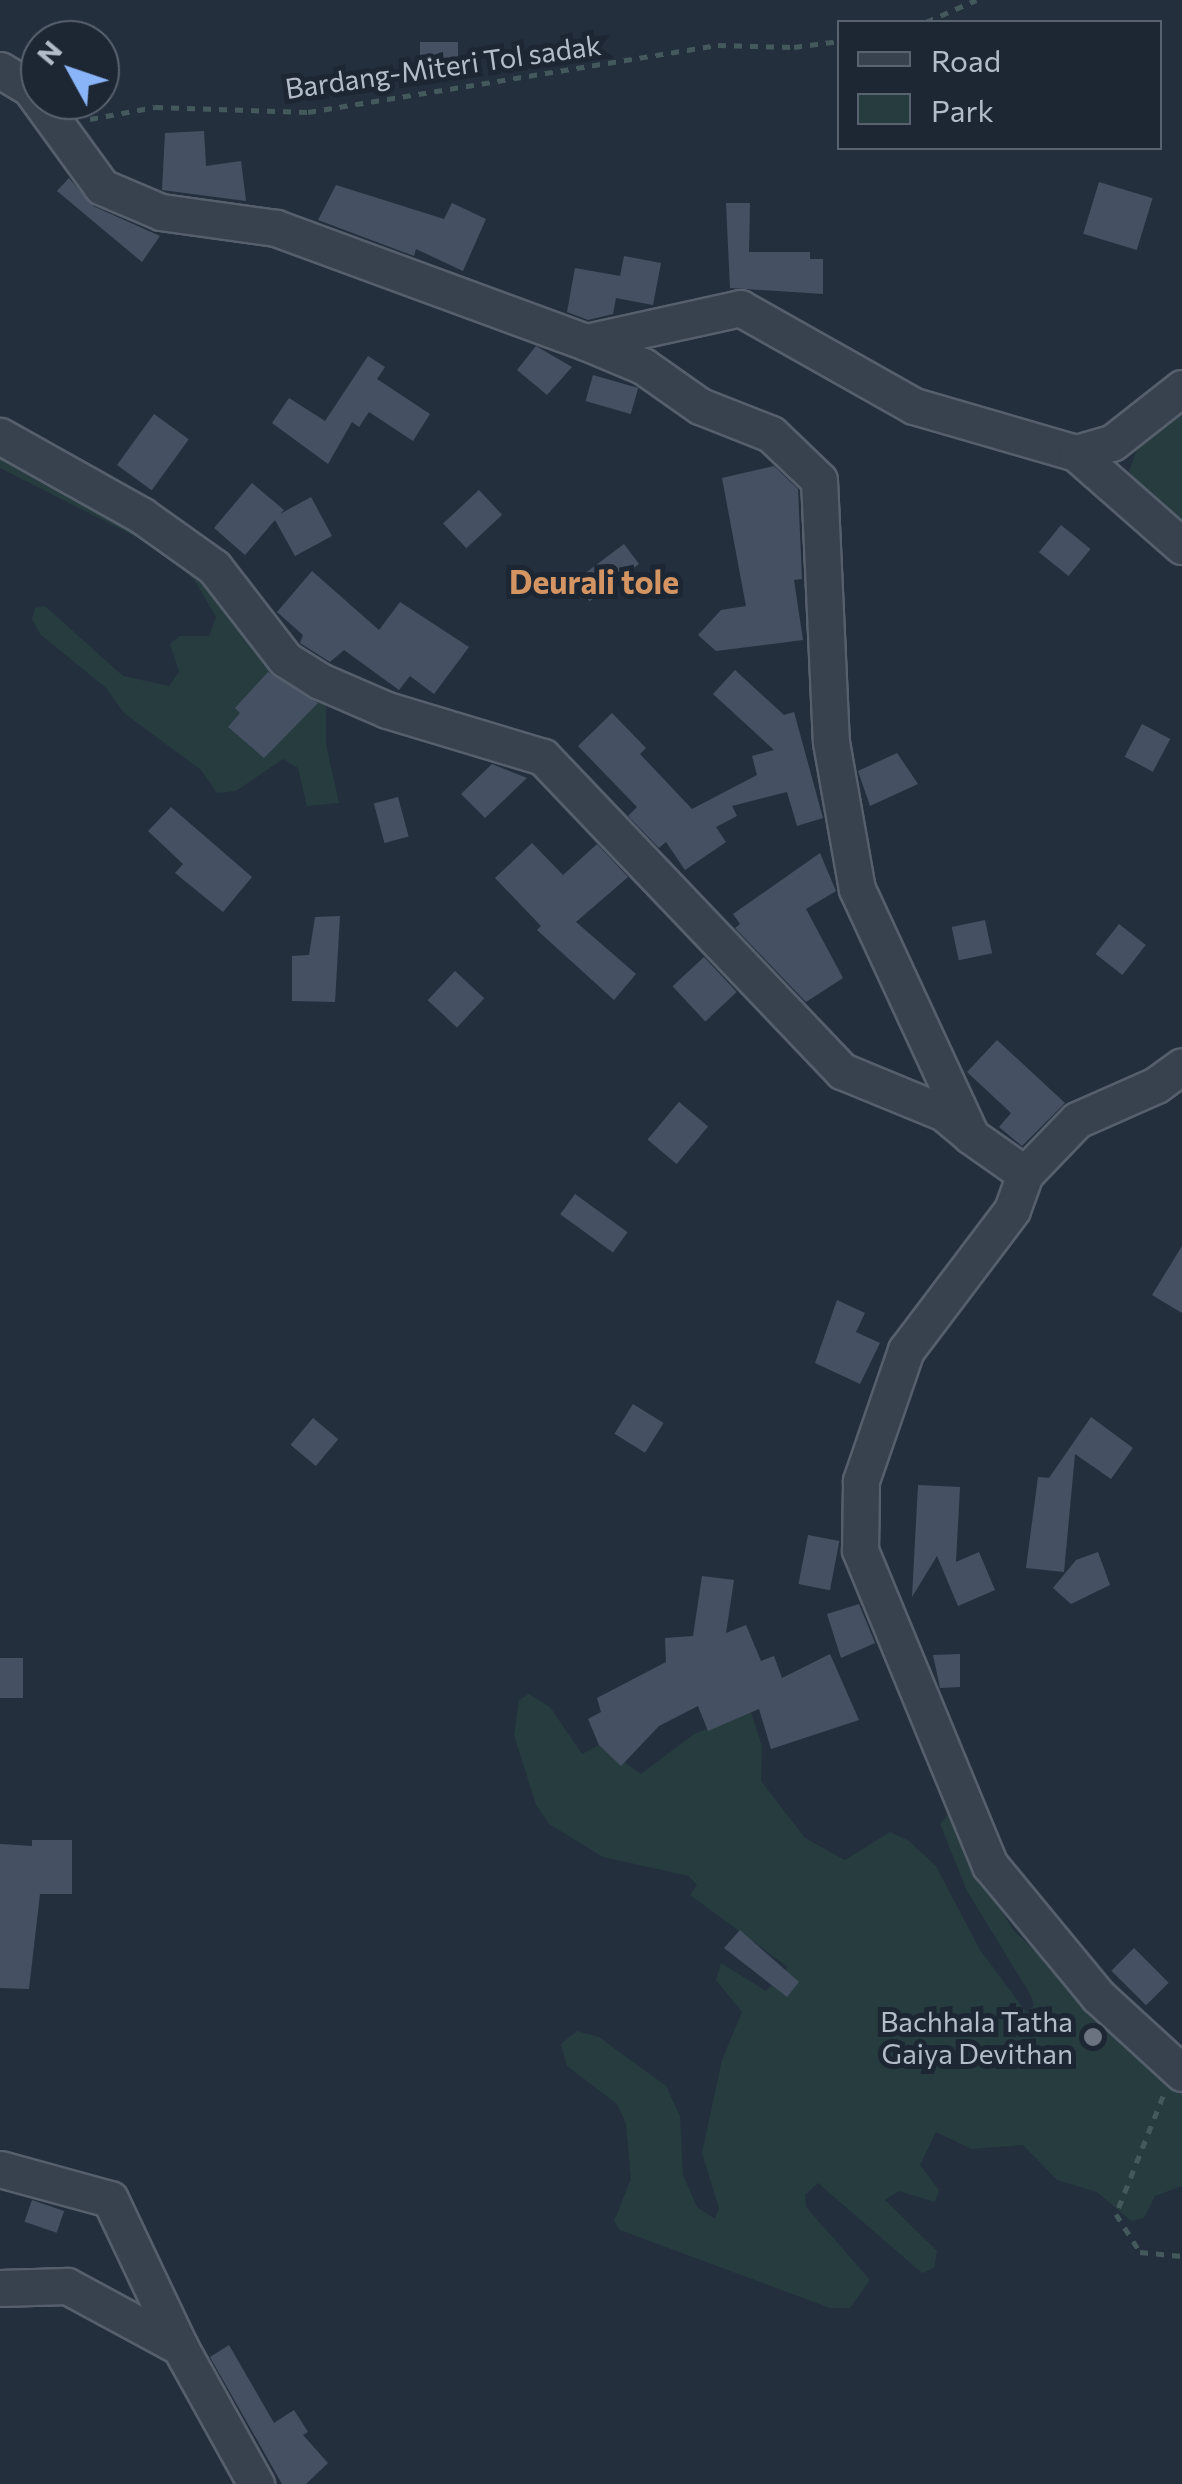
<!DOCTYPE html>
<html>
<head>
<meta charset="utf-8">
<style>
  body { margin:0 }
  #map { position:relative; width:1182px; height:2484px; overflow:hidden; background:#242f3e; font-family:Commissioner,sans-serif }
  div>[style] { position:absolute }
  .green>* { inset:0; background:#263c3f }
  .building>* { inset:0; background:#455162; transform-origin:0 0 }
  .path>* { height:5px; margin-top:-2.5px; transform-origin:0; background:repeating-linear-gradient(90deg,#44595c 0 8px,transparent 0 16px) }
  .roads { filter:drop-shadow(2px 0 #565f6c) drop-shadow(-2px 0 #565f6c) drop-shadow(0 2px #565f6c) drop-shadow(0 -2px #565f6c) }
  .street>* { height:35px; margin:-17.5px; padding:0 17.5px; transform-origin:17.5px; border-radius:17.5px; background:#38414e }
  .dots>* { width:28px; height:28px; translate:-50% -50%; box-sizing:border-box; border:5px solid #1d2633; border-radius:50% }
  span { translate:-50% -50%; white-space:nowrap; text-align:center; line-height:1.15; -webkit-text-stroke:10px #1d2633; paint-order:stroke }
  .street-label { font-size:28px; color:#b4bcc9 }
  .poi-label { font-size:28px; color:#b4bcc9 }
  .right { translate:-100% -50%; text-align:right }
  .quarter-label { font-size:32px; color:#d59563; font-weight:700 }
  .legend { position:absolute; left:837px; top:20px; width:325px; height:130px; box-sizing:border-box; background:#1d2633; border:2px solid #59626f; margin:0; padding:12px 18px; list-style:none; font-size:30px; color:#b4bcc9 }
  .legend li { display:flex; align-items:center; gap:20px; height:50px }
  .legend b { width:50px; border:2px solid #59626f }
  .north { position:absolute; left:20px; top:20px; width:100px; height:100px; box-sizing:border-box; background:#1d2633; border:2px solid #59626f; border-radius:50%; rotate:310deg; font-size:28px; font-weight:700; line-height:40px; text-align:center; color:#b4bcc9 }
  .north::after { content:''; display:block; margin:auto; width:35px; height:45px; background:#8ab4f8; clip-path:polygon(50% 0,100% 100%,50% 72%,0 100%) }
</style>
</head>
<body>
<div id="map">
  <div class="green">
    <div style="clip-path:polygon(1182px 395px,1182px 520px,1144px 491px,1129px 471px,1145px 428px)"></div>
    <div style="clip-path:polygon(0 453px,181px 554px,326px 692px,326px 744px,339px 803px,307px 806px,298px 768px,283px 759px,236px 791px,217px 793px,201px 770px,124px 713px,106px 688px,40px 634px,32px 619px,35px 608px,45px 606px,123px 676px,169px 686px,179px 672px,170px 644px,180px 636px,209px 636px,216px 617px,195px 581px,164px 551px,0 468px)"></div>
    <div style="clip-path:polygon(529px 1694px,550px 1707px,582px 1754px,599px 1745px,641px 1774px,694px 1734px,751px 1712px,762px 1746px,761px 1781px,805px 1838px,845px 1860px,890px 1832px,909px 1841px,936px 1866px,980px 1950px,1027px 2013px,1034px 2005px,1030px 1994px,967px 1891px,940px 1824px,952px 1810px,971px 1859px,1013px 1930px,1182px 2089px,1182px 2186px,1155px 2196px,1144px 2218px,1131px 2221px,1097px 2192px,1057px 2180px,1023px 2145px,971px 2149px,936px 2132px,920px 2165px,939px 2190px,935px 2202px,899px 2191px,885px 2200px,937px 2251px,934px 2268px,922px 2273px,818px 2183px,805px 2195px,806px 2207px,870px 2280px,850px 2308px,830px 2308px,620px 2230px,614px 2221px,631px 2179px,626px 2124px,617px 2104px,567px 2066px,561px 2044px,577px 2031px,599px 2037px,666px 2086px,680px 2116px,683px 2175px,697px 2207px,715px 2219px,719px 2208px,702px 2153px,722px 2060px,742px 2012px,716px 1980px,721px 1963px,766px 1991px,788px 1967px,690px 1895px,697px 1885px,689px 1876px,603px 1857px,549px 1824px,536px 1805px,514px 1735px,519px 1700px)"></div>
  </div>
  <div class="building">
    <div style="left:420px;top:42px;width:38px;height:36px"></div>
    <div style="clip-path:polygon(204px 131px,206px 166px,241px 161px,246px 201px,162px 190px,165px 133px)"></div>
    <div style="clip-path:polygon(69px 178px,93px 206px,160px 236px,142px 262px,57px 191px)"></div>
    <div style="left:1099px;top:182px;width:56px;height:54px;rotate:17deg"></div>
    <div style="clip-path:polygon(336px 185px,444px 219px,452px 203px,486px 219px,463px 271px,416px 249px,414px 256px,318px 220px)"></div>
    <div style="clip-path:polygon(726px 203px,750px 203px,749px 252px,810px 252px,810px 259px,823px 259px,823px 294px,730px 288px)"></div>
    <div style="clip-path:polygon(624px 256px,661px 263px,653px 305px,616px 298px,613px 314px,588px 320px,567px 312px,575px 268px,620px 276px)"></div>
    <div style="clip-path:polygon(536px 346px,572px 367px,547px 395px,517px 370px)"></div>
    <div style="clip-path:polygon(368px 356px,385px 367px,377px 379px,430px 414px,413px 441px,369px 412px,359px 427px,352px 422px,328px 464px,272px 423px,289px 398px,325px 421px)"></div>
    <div style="left:593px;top:375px;width:47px;height:27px;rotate:16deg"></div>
    <div style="left:154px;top:414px;width:43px;height:63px;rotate:36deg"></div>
    <div style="clip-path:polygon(774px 466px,798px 489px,802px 579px,794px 580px,803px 640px,716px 651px,698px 635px,721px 610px,746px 606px,722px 478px)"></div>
    <div style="clip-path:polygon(252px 483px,284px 510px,280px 514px,311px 497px,332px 536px,295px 556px,275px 520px,245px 555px,214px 528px)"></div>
    <div style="left:479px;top:490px;width:34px;height:49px;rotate:47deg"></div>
    <div style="left:1061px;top:525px;width:38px;height:35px;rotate:39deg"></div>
    <div style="left:624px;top:544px;width:25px;height:62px;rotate:53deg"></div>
    <div style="clip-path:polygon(312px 571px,379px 630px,400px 602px,469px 647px,434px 694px,410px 676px,399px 690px,344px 650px,330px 662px,300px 643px,303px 635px,277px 612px)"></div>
    <div style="clip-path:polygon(735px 670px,784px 715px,794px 712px,823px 818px,797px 826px,787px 792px,732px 806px,737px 816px,716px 827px,726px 842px,685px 870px,666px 842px,659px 848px,628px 816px,637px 807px,578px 746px,612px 713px,646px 748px,640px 754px,692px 809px,757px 775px,752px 756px,774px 750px,713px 694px)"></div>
    <div style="clip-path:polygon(268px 672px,318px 703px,264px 758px,228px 727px,240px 713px,235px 708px)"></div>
    <div style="left:1142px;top:724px;width:32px;height:37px;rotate:28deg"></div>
    <div style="clip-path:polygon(897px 753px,918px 784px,870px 806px,858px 771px)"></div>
    <div style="clip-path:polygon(492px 764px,527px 778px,485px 818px,461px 794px)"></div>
    <div style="left:398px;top:797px;width:41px;height:25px;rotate:75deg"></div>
    <div style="clip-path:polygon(171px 807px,252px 877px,223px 912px,175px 873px,183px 864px,148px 831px)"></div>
    <div style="clip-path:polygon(532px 843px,563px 875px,597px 844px,628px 877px,576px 922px,636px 974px,614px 1000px,537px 930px,541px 926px,495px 878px)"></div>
    <div style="clip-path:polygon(820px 853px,836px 891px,806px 909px,843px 978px,806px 1002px,735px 928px,740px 924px,733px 914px)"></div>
    <div style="clip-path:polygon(340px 916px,335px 1002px,292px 1001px,292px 956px,309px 955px,315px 917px)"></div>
    <div style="left:985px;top:920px;width:34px;height:34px;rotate:78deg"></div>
    <div style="left:1119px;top:924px;width:34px;height:38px;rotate:38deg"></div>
    <div style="left:704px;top:957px;width:48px;height:43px;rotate:47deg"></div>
    <div style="left:455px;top:971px;width:40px;height:40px;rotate:43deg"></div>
    <div style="clip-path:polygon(997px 1040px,1065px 1103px,1022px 1146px,999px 1127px,1011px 1113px,967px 1072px)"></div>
    <div style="left:679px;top:1102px;width:38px;height:49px;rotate:40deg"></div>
    <div style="left:575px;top:1194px;width:65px;height:25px;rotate:36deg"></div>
    <div style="clip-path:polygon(1182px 1246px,1182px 1313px,1152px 1295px)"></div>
    <div style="clip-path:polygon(837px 1300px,865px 1313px,856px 1332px,880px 1343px,860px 1384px,815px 1363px)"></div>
    <div style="left:633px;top:1404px;width:36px;height:35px;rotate:32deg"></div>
    <div style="clip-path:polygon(1091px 1417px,1133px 1448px,1111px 1479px,1075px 1454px,1064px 1572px,1026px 1568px,1038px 1477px,1049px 1478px)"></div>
    <div style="left:313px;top:1418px;width:33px;height:35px;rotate:40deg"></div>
    <div style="clip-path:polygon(918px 1485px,960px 1487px,956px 1562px,979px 1552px,995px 1590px,958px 1606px,937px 1556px,912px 1597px)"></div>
    <div style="left:808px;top:1535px;width:32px;height:50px;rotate:11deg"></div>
    <div style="clip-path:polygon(1098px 1552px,1110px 1585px,1071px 1604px,1053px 1588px,1076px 1560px)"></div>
    <div style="clip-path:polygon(702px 1576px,734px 1580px,726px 1633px,746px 1625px,761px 1661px,774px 1656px,782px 1678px,830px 1654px,859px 1720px,771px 1749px,759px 1709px,708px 1731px,698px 1706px,659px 1726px,621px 1766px,599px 1745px,588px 1719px,601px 1712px,597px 1698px,666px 1662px,665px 1638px,693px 1636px)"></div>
    <div style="clip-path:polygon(859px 1604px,875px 1643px,841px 1658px,827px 1614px)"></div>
    <div style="clip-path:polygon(960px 1654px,960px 1687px,940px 1688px,933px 1655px)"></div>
    <div style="left:0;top:1658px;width:23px;height:40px"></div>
    <div style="clip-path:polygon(32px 1840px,72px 1840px,72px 1894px,40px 1894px,29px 1989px,0 1988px,0 1844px,32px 1846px)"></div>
    <div style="clip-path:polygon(740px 1930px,799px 1982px,787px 1997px,724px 1948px)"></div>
    <div style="left:1134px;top:1948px;width:49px;height:32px;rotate:45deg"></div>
    <div style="left:32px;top:2200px;width:34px;height:23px;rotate:19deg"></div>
    <div style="clip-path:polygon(229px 2345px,274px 2423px,294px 2410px,308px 2432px,303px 2435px,328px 2463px,306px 2484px,282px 2484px,210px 2357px)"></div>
  </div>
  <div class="path">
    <div style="left:926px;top:22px;width:55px;rotate:-23.7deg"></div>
    <div style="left:90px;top:119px;width:66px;rotate:-10.5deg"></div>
    <div style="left:155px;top:107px;width:153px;rotate:1.9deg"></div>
    <div style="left:308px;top:112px;width:415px;rotate:-9.3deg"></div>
    <div style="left:718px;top:45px;width:76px;rotate:1.5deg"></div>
    <div style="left:794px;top:47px;width:46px;rotate:-7.4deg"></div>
    <div style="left:1163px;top:2096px;width:127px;rotate:111.7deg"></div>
    <div style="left:1116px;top:2214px;width:45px;rotate:57.7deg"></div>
    <div style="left:1140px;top:2252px;width:42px;rotate:5.4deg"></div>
  </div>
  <div class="roads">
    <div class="street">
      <div style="left:0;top:70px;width:35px;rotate:31deg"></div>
      <div style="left:30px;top:88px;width:122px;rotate:54deg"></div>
      <div style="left:102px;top:187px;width:64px;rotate:23deg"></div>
      <div style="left:161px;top:212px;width:116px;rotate:7.9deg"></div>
      <div style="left:276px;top:228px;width:330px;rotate:20.2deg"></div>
      <div style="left:586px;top:342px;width:62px;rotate:22.8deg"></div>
      <div style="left:643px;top:366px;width:70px;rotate:35.1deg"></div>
      <div style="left:700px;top:406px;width:76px;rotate:21.5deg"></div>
      <div style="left:771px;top:434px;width:66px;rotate:43.8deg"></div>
      <div style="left:819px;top:480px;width:262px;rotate:87.4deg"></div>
      <div style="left:831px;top:742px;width:149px;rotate:80deg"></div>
      <div style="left:857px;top:889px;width:272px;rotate:65.2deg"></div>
      <div style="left:971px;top:1136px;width:66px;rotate:35.1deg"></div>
      <div style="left:1025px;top:1174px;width:38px;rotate:110deg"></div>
      <div style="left:1012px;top:1210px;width:176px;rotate:127.1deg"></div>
      <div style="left:906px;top:1350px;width:139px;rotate:109deg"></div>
      <div style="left:861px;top:1481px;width:69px;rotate:90.8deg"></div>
      <div style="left:860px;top:1550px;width:341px;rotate:67.6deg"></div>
      <div style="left:990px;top:1865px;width:170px;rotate:50.5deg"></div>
      <div style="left:1098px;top:1996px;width:114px;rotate:42.5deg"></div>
      <div style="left:586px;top:342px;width:158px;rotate:-12.4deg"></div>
      <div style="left:740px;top:308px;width:200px;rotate:29.4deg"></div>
      <div style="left:914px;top:406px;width:169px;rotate:16.2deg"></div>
      <div style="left:1076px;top:453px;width:141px;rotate:41.3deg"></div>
      <div style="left:0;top:436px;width:162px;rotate:29.3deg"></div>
      <div style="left:141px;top:515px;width:90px;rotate:35.5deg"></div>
      <div style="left:214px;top:567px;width:116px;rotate:52.3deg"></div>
      <div style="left:285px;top:659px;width:41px;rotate:32.2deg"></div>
      <div style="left:320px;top:681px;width:73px;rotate:23.4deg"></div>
      <div style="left:387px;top:710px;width:163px;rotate:16.8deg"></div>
      <div style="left:543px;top:757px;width:434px;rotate:46.4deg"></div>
      <div style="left:842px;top:1071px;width:110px;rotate:22.4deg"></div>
      <div style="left:944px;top:1113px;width:30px;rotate:40deg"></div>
      <div style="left:1076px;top:453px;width:37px;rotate:-16deg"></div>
      <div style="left:1112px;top:443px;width:89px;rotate:-38.2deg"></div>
      <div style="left:1025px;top:1174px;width:75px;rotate:-46.1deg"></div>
      <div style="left:1077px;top:1120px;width:86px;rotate:-23.9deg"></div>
      <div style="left:1156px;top:1085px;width:32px;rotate:-36deg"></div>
      <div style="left:0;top:2169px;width:114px;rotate:15.3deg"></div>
      <div style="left:110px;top:2199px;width:164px;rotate:64.7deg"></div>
      <div style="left:180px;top:2347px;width:157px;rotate:61deg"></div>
      <div style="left:0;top:2288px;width:67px;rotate:-1.7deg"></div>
      <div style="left:67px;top:2286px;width:128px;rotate:28.4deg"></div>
    </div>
  </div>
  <div class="dots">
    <div style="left:1093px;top:2037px;background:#6b7280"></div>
  </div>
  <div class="street-label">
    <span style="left:443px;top:66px;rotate:-8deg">Bardang-Miteri Tol sadak</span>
  </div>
  <div class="poi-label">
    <span class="right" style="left:1073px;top:2037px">Bachhala Tatha<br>Gaiya Devithan</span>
  </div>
  <div class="quarter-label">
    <span style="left:594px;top:581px">Deurali tole</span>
  </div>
  <ul class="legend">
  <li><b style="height:12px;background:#38414e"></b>Road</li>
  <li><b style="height:28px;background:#263c3f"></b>Park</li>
  </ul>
  <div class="north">N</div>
</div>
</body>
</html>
